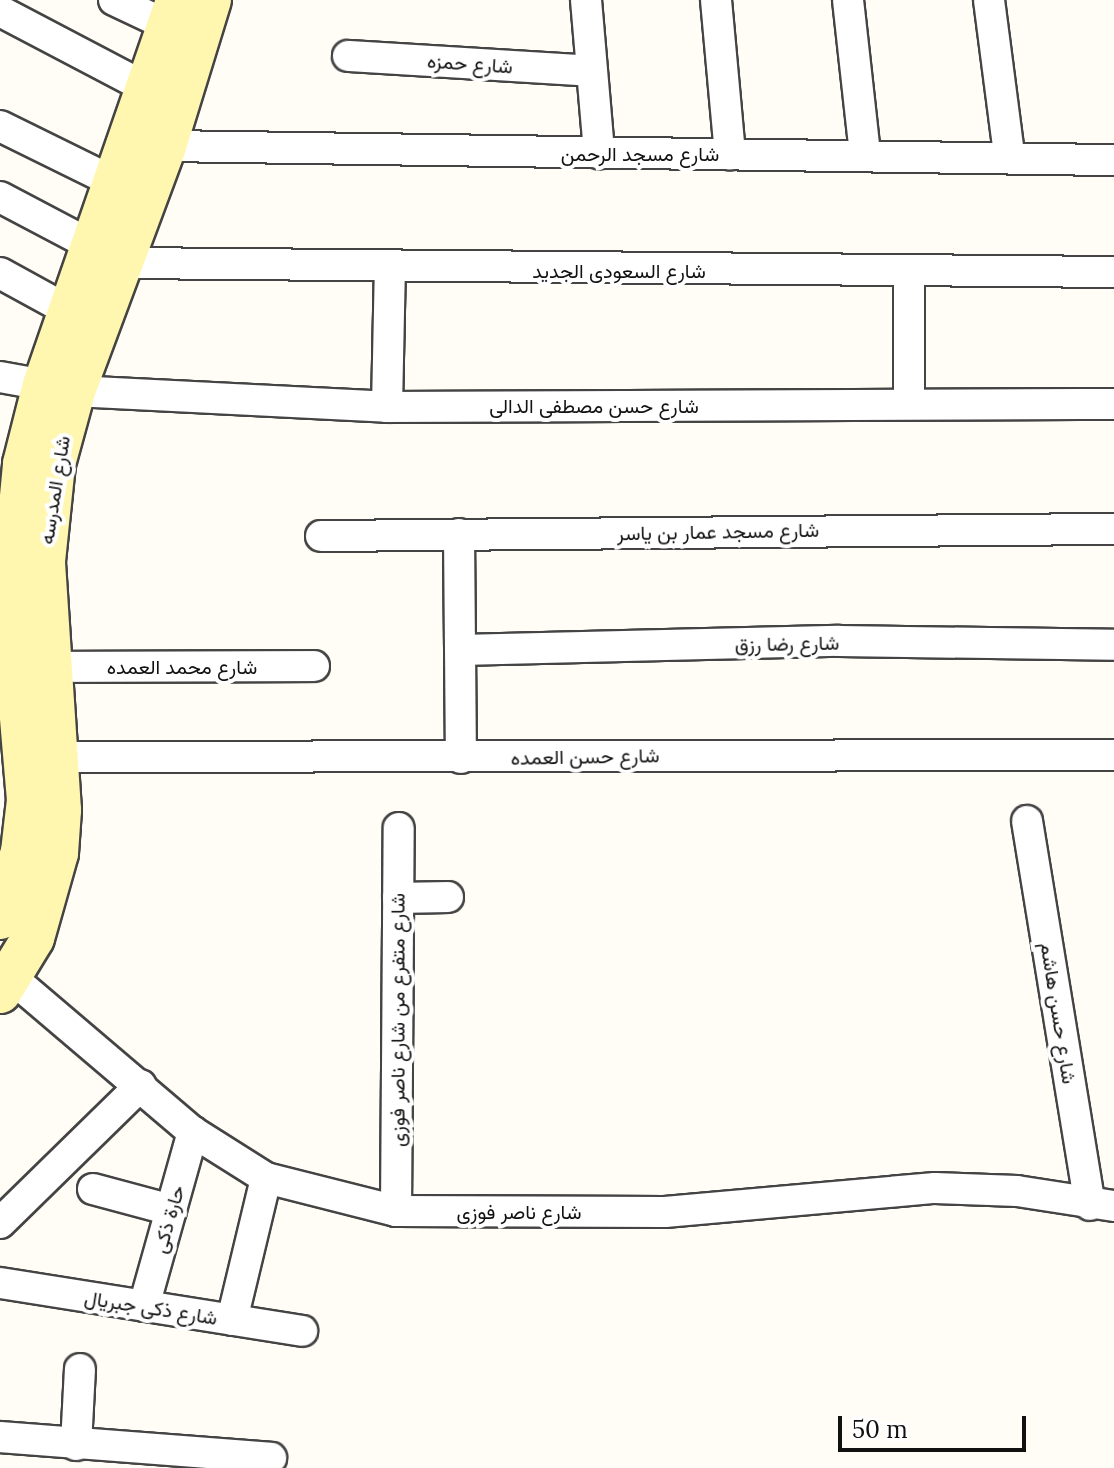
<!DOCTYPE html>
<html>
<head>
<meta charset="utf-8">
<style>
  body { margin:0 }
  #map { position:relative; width:1114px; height:1468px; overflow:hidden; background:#fffdf5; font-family:Lora,Vazirmatn,serif }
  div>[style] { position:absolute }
  .roads { filter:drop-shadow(2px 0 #444) drop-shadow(-2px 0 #444) drop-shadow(0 2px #444) drop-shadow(0 -2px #444) }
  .street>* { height:30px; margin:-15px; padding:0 15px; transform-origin:15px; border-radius:15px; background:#fff }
  .secondary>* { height:42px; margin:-21px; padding:0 21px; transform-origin:21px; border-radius:21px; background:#fff6b0 }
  span { translate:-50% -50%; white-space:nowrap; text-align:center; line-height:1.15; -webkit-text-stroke:8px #fff; paint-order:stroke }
  .street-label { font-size:20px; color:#111 }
  .scale { position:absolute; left:838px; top:1416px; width:188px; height:36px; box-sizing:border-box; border:4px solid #111; border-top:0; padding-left:10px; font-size:24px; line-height:28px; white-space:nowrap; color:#111; -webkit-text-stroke:6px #fff; paint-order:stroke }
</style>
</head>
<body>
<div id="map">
  <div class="roads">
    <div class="street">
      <div style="left:114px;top:0;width:59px;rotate:25.3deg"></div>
      <div style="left:586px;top:0;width:154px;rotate:85.1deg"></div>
      <div style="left:716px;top:0;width:155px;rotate:84.8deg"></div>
      <div style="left:848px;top:0;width:156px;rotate:83.7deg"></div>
      <div style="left:989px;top:0;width:156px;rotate:82.6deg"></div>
      <div style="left:0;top:11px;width:164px;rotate:27.7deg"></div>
      <div style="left:348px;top:56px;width:244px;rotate:3.5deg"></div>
      <div style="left:0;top:126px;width:129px;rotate:26.2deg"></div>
      <div style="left:165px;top:146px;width:949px;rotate:0.85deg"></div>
      <div style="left:0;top:197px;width:141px;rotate:27.8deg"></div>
      <div style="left:125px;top:263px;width:989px;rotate:0.52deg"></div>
      <div style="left:909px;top:271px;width:133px;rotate:90deg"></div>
      <div style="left:0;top:273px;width:98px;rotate:28.7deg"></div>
      <div style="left:0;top:377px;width:45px;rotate:10.3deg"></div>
      <div style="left:74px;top:391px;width:313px;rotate:2.9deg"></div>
      <div style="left:387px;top:407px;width:727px;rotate:-0.24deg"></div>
      <div style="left:387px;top:407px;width:138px;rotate:-88.8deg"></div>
      <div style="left:459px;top:534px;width:224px;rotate:89.5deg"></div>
      <div style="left:321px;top:536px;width:793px;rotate:-0.51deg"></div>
      <div style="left:460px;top:650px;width:379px;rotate:-1.4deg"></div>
      <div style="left:839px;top:641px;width:275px;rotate:0.8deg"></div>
      <div style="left:50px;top:667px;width:264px;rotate:-0.2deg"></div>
      <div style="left:56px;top:757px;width:1058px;rotate:-0.11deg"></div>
      <div style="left:1027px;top:821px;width:389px;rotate:80.7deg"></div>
      <div style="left:398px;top:898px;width:50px;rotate:-1.1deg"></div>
      <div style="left:0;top:968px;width:253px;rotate:40.4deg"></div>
      <div style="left:193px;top:1132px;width:86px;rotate:32.2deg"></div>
      <div style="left:266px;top:1178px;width:134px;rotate:14.2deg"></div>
      <div style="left:396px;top:1211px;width:269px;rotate:0.2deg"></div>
      <div style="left:665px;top:1212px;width:271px;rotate:-5.1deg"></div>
      <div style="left:935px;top:1188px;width:82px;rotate:2.1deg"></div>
      <div style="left:1017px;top:1191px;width:98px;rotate:8.8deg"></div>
      <div style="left:93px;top:1189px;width:81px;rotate:15.1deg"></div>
      <div style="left:396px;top:1211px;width:383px;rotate:-89.6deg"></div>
      <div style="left:0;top:1223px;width:197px;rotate:-44.4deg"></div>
      <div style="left:0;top:1283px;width:306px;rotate:9deg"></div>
      <div style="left:144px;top:1306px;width:181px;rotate:-74.3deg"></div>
      <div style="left:232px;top:1320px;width:146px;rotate:-76.5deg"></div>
      <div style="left:0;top:1437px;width:272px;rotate:4.4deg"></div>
      <div style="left:76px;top:1445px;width:76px;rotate:-87deg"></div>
    </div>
    <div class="secondary">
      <div style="left:0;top:918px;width:70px;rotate:-71.6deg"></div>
      <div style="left:22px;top:852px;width:52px;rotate:-83.4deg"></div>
      <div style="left:28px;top:800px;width:201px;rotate:-94.9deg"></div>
      <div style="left:11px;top:600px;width:137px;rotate:-84.5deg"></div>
      <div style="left:24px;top:464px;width:81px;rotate:-75.8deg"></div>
      <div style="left:44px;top:385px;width:407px;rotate:-70.9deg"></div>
      <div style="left:0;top:992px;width:63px;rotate:-58.6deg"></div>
      <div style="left:33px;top:938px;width:88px;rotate:-74.2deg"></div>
      <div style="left:57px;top:853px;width:43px;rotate:-86deg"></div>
      <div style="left:60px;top:810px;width:250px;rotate:-93.7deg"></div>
      <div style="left:44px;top:561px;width:98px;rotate:-84.1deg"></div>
      <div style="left:54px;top:464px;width:76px;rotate:-74.7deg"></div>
      <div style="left:74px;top:391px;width:261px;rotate:-69.6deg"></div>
      <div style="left:165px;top:146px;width:153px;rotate:-72.9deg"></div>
    </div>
  </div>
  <div class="street-label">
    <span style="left:470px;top:63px;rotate:4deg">شارع حمزه</span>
    <span style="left:640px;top:153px">شارع مسجد الرحمن</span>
    <span style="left:619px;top:270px">شارع السعودى الجديد</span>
    <span style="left:594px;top:405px">شارع حسن مصطفى الدالى</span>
    <span style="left:54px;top:490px;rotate:-81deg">شارع المدرسه</span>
    <span style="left:718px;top:531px;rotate:-1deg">شارع مسجد عمار بن ياسر</span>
    <span style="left:787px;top:643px;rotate:-1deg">شارع رضا رزق</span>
    <span style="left:182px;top:666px">شارع محمد العمده</span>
    <span style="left:585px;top:756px;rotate:-1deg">شارع حسن العمده</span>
    <span style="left:1059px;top:1013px;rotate:81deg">شارع حسن هاشم</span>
    <span style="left:397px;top:1020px;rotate:-90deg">شارع متفرع من شارع ناصر فوزى</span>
    <span style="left:519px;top:1211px">شارع ناصر فوزى</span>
    <span style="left:168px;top:1219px;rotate:-74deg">حارة ذكى</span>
    <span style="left:151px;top:1307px;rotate:9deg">شارع ذكى جبريال</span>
  </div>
  <div class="scale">50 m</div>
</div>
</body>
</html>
